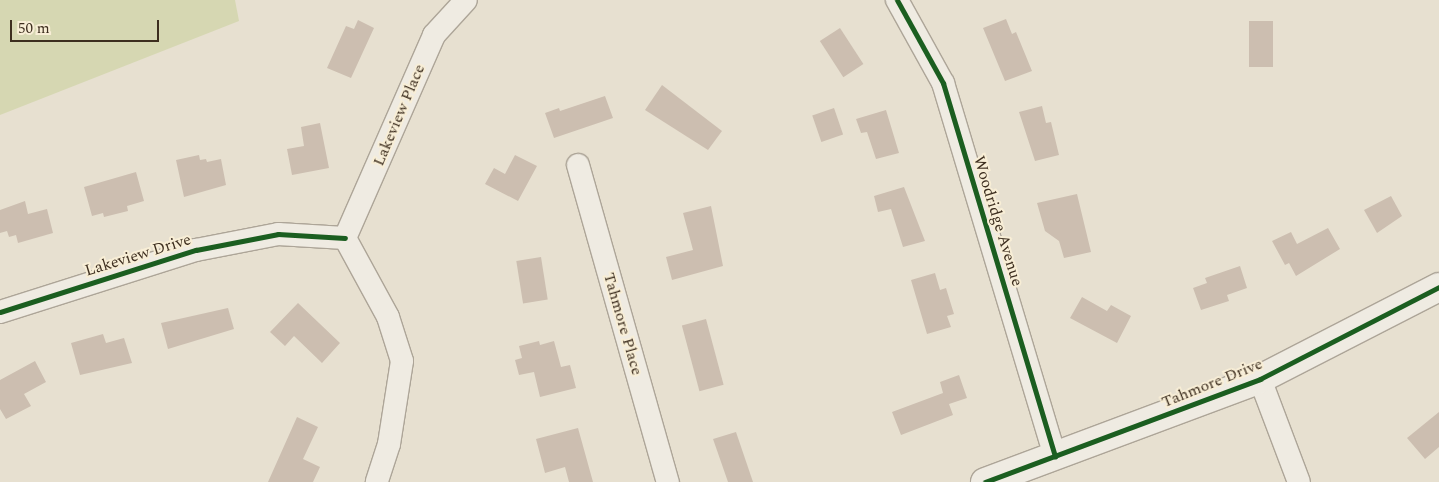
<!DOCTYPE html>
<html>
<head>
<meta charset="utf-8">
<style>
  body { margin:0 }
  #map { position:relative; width:1439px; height:482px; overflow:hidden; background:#e7e0d0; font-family:Spectral,serif }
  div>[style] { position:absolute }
  .green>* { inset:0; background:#d6d7b2 }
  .building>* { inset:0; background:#ccbeb0; transform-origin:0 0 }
  .roads { filter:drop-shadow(1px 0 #ada598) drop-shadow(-1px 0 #ada598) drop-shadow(0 1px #ada598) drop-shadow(0 -1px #ada598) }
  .minor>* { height:22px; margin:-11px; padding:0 11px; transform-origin:11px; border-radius:11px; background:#efebe2 }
  .tertiary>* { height:28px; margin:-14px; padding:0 14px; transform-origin:14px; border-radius:14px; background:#efebe2 }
  .cycleway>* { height:5px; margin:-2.5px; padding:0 2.5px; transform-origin:2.5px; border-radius:2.5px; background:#1b5e20 }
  span { translate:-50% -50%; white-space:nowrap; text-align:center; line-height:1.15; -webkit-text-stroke:4px #f8eed6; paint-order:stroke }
  .street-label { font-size:16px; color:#3d2e1f }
  .scale { position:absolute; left:10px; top:20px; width:149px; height:22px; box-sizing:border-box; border:2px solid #3d2e1f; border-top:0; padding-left:6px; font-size:15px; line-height:18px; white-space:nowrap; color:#3d2e1f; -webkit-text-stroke:4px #f8eed6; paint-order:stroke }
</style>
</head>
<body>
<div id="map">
  <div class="green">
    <div style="clip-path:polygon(0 0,235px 0,239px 21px,0 115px)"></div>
  </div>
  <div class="building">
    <div style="clip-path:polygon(1006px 19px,1012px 34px,1016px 32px,1032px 71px,1005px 81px,983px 28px)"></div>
    <div style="clip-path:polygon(358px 20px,374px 28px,351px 78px,327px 68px,346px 26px,354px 29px)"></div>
    <div style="left:1249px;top:21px;width:24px;height:46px"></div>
    <div style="left:840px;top:28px;width:43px;height:24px;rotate:57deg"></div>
    <div style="clip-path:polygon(662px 85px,722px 131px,708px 150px,645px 110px)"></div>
    <div style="clip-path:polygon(605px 96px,613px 118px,554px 138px,545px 113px,559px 108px,560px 111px)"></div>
    <div style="clip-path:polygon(1042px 106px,1046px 123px,1051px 122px,1059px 155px,1035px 161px,1019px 112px)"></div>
    <div style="left:834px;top:108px;width:28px;height:23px;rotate:71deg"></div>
    <div style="clip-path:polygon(886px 110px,899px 153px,876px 159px,867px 132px,861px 133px,856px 119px)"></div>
    <div style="clip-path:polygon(320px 123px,329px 168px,292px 175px,287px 149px,304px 146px,301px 127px)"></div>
    <div style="clip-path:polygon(199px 155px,200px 160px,206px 159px,207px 162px,221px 159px,226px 185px,184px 197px,176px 160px)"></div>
    <div style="clip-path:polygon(515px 155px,537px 166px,518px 201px,485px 184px,494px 168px,505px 174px)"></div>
    <div style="clip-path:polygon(136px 172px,144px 201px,127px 206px,128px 211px,104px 217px,103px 213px,92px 216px,84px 187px)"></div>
    <div style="clip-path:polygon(904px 187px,925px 241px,903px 247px,891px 209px,878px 212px,874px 196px)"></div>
    <div style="clip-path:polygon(1077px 194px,1091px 252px,1064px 258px,1059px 241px,1045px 231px,1037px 203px)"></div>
    <div style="clip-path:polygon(1391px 196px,1402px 216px,1377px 233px,1364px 210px)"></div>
    <div style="clip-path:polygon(25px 201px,28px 214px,47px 209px,53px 233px,18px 243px,16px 235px,9px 237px,7px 231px,0 233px,0 210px)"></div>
    <div style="clip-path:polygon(711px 206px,723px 266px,672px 280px,666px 257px,693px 250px,683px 213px)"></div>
    <div style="clip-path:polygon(1328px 228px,1340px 249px,1296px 276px,1289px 263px,1285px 265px,1272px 241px,1291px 232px,1297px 244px)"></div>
    <div style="left:541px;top:257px;width:43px;height:25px;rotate:81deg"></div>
    <div style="clip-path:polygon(1240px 266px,1247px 288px,1227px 295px,1229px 301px,1201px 310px,1193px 288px,1207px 283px,1205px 278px)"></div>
    <div style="clip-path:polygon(935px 273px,940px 290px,946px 288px,954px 314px,947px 316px,951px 327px,927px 334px,911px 280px)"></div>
    <div style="clip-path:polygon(1082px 297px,1107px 311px,1111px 305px,1131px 316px,1117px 343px,1070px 318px)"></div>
    <div style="clip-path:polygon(298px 303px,340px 343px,322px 363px,294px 336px,285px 346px,270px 332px)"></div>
    <div style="clip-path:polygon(228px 308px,234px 329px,168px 349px,161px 323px)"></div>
    <div style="left:706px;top:319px;width:68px;height:25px;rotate:75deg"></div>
    <div style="clip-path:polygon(103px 334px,106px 343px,124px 338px,132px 363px,80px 375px,71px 343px)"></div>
    <div style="clip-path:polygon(539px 341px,540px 345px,554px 341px,561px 367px,570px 365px,576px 388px,540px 397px,534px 372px,519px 375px,515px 360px,522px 358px,519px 346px)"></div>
    <div style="clip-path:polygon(35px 361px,46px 382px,24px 394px,31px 406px,6px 419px,0 409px,0 380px)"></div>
    <div style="clip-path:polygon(959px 375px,967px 398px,949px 404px,953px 415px,901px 435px,892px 412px,943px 393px,940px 382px)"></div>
    <div style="clip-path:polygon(1439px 412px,1439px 447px,1425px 459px,1407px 438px)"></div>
    <div style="clip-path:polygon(297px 417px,318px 427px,303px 459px,320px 467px,313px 482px,268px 482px)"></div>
    <div style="clip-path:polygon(578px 428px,593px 482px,569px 482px,565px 467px,545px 473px,536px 439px)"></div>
    <div style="clip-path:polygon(736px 432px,753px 482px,728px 482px,713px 439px)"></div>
  </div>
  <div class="roads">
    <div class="minor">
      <div style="left:897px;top:0;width:95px;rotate:61deg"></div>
      <div style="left:943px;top:83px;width:390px;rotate:73.3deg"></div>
      <div style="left:578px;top:165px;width:330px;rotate:74.2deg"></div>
      <div style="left:345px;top:238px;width:222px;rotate:-66.3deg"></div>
      <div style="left:434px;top:35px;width:47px;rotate:-47.6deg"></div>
      <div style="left:345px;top:238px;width:90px;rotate:61.4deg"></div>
      <div style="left:388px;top:317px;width:46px;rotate:72.3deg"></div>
      <div style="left:402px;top:361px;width:84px;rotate:98.9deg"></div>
      <div style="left:389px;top:444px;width:40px;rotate:108deg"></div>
      <div style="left:0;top:312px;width:206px;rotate:-17.6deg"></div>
      <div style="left:196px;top:250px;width:84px;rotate:-11deg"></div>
      <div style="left:278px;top:234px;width:67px;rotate:3.4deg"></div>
      <div style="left:1260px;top:379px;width:110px;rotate:69.3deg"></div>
    </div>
    <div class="tertiary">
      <div style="left:985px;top:482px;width:294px;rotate:-20.5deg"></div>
      <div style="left:1260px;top:379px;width:201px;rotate:-27.2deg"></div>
    </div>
  </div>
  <div class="cycleway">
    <div style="left:897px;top:0;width:95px;rotate:61deg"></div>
    <div style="left:943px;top:83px;width:390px;rotate:73.3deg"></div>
    <div style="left:0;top:312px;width:206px;rotate:-17.6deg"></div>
    <div style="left:196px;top:250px;width:84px;rotate:-11deg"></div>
    <div style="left:278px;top:234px;width:67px;rotate:3.4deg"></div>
    <div style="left:985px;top:482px;width:294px;rotate:-20.5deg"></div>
    <div style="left:1260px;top:379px;width:201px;rotate:-27.2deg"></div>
  </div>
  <div class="street-label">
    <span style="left:399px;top:115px;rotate:-67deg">Lakeview Place</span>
    <span style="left:998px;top:221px;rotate:73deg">Woodridge Avenue</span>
    <span style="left:138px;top:255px;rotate:-17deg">Lakeview Drive</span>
    <span style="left:623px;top:324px;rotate:74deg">Tahmore Place</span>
    <span style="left:1212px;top:383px;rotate:-22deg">Tahmore Drive</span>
  </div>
  <div class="scale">50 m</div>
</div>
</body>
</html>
